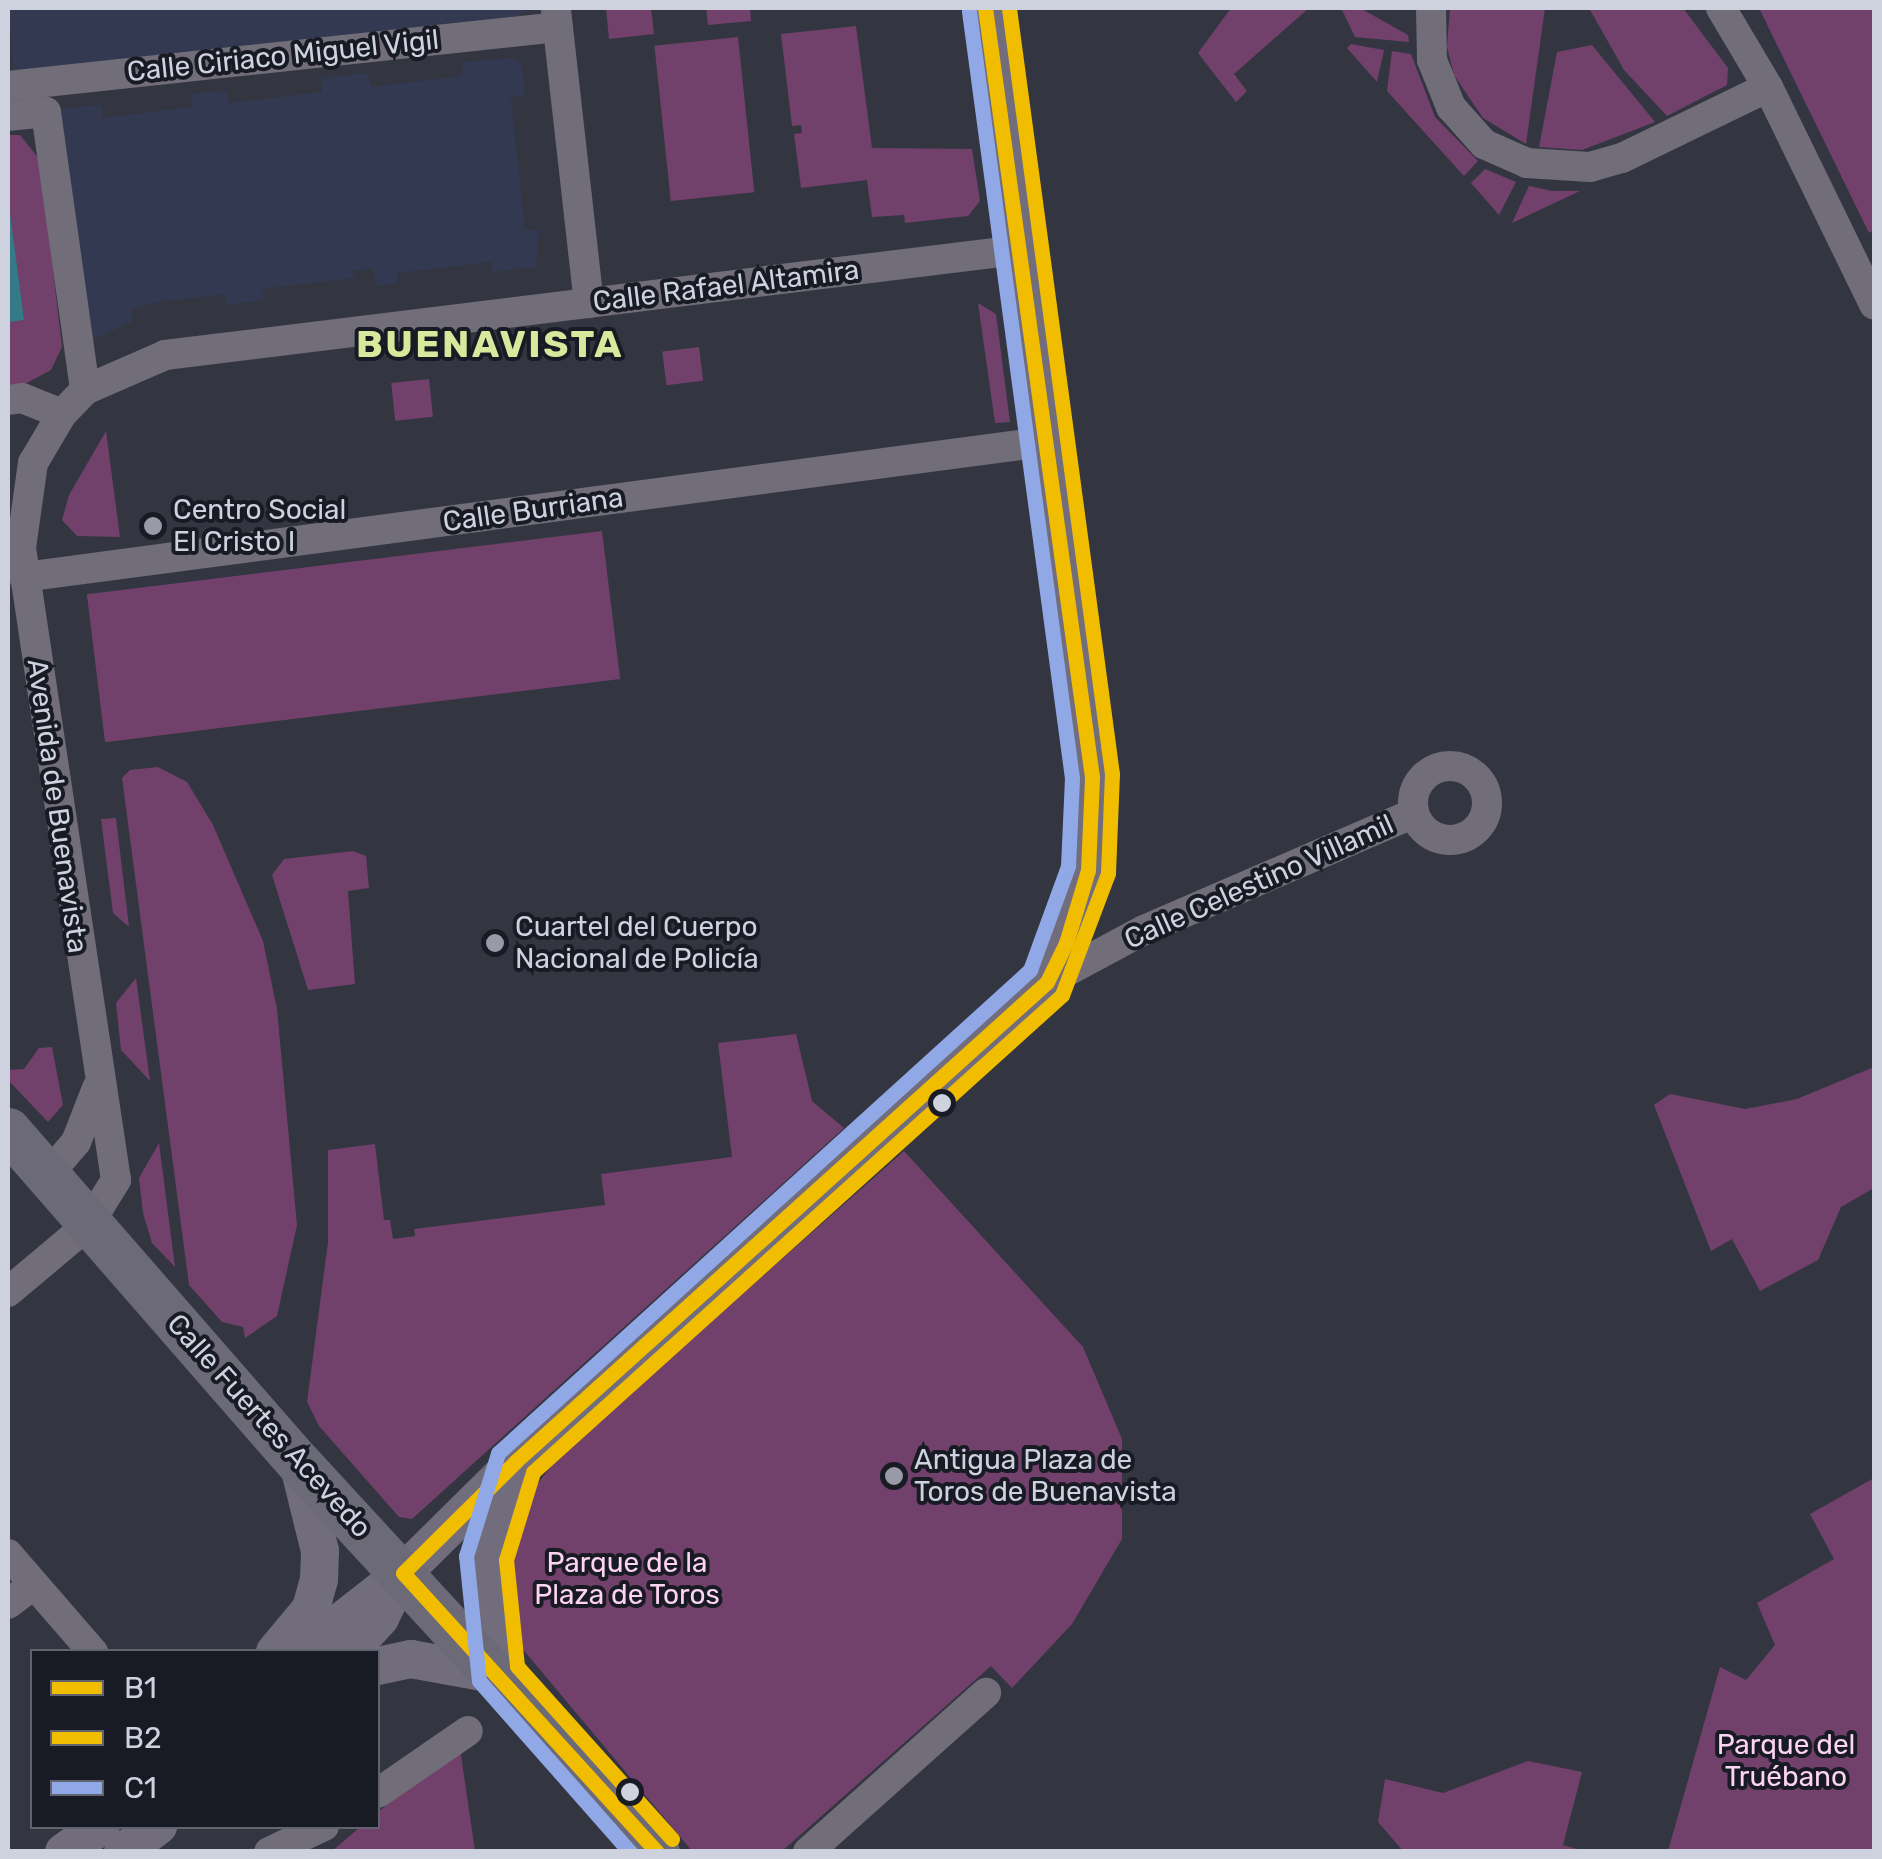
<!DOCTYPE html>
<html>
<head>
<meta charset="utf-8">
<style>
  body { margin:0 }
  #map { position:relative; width:1882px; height:1859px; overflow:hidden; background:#333640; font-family:Rubik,sans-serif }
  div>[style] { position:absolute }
  .built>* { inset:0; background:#323950 }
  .green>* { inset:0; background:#71416b; transform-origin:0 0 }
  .water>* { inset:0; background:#357a87 }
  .minor>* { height:30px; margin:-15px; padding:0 15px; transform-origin:15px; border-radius:15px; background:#716d79 }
  .minor>.ring { margin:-15px; padding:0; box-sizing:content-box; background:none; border:30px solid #716d79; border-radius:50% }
  .major>* { height:38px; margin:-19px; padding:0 19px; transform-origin:19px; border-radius:19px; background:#716d7c }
  .highway>* { height:45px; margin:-22.5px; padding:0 22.5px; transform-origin:22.5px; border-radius:22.5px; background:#6c6a77 }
  .bus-1>* { height:15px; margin:-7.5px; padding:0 7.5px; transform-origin:7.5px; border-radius:7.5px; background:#f1bd00 }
  .bus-2>* { height:15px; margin:-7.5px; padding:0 7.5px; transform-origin:7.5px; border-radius:7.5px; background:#f1bd00 }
  .bus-3>* { height:15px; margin:-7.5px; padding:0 7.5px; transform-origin:7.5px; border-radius:7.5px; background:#91a8e6 }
  .dots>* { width:28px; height:28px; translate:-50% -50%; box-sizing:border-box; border:5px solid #191b24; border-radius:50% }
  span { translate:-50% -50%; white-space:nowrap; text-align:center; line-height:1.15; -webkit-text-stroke:8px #191b24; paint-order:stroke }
  .street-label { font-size:28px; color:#ced2df }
  .poi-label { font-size:28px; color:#ced2df }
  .left { translate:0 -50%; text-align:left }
  .park-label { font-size:28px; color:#fcd3f3 }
  .district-label { font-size:38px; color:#d8e89c; font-weight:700; letter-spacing:2.5px }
  .frame { position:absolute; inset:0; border:10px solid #ced2df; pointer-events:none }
  .legend { position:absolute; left:30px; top:1649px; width:350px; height:180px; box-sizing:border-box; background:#191b24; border:2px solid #61646f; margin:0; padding:12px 18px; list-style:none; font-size:30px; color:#ced2df }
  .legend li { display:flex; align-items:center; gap:20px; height:50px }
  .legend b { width:50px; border:2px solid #61646f }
</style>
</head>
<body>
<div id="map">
  <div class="built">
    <div style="clip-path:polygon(8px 8px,530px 8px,514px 21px,14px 76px)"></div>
    <div style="clip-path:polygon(512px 58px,522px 65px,525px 95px,511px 98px,525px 230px,539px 230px,536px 267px,493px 272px,491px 262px,397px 273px,398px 283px,376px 286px,372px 268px,353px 271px,353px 278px,263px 289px,264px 300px,227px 305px,225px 294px,158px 302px,130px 310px,133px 321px,85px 344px,59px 109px,101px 105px,103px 118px,192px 107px,191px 94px,227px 90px,229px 103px,322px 92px,322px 78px,368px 73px,371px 87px,462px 76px,463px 62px)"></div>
  </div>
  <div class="green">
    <div style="clip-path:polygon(606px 8px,651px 8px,654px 34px,609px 39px)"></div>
    <div style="clip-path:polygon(706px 8px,750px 8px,751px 21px,708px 25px)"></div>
    <div style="clip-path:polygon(1231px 8px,1309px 8px,1234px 74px,1247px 91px,1236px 102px,1198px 53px)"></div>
    <div style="clip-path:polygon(1341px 8px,1360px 8px,1408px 35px,1409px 42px,1355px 37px)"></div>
    <div style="clip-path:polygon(1450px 8px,1545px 8px,1526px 144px,1483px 118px,1454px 75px,1447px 47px)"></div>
    <div style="clip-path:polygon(1589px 8px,1683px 8px,1728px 68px,1727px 85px,1667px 116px,1624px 70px)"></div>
    <div style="clip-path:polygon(1759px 8px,1874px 8px,1874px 230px,1869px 233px)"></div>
    <div style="clip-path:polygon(856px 26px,872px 148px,972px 149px,980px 201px,968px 216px,905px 223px,904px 215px,872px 217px,867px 180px,801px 188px,794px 134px,802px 133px,801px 125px,792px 126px,781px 34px)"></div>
    <div style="left:738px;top:37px;width:156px;height:84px;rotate:84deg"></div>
    <div style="clip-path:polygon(1351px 44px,1384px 50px,1377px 82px,1347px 48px)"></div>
    <div style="clip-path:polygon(1592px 45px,1655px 122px,1582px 150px,1539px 147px,1557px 52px)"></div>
    <div style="clip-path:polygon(1392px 51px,1411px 54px,1435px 117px,1478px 161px,1464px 176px,1387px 91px)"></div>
    <div style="clip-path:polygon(8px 135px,20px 135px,40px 160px,62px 347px,51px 370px,8px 393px)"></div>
    <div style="clip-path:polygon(1485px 169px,1516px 182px,1499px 215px,1471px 183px)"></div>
    <div style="clip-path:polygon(1529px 186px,1552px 191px,1580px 191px,1512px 223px)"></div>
    <div style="clip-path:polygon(978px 303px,996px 314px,1010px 422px,995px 423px)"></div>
    <div style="left:699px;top:347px;width:34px;height:37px;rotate:83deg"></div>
    <div style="left:429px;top:379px;width:38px;height:38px;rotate:84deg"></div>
    <div style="clip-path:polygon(106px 431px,120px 537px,77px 536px,62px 520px,69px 495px)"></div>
    <div style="left:602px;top:531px;width:149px;height:519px;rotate:83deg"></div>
    <div style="clip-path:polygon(158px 767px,187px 782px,213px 825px,263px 941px,277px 1009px,297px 1225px,277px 1316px,245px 1338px,243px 1327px,222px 1322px,189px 1285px,122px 778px,130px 770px)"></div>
    <div style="clip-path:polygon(116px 818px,129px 927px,113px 913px,101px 819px)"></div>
    <div style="clip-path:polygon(353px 851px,366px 856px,369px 888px,348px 891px,355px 984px,308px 990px,272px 875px,284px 859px)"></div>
    <div style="clip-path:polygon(136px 978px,150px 1081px,121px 1050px,116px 1003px)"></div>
    <div style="clip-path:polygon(796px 1034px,812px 1101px,844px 1128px,412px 1519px,399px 1517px,319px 1426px,307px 1402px,328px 1242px,328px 1150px,375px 1144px,384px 1220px,390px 1220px,393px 1239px,415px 1236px,414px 1229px,605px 1205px,601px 1174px,732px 1157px,718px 1043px)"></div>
    <div style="clip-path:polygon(52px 1047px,63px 1105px,48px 1122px,8px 1080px,8px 1070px,24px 1069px,39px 1048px)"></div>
    <div style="clip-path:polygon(1874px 1067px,1874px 1188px,1841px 1207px,1818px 1260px,1760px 1291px,1732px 1239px,1711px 1251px,1654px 1105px,1670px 1094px,1745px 1109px,1797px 1099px)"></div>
    <div style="clip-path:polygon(159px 1143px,175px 1267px,152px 1243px,143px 1213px,139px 1178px)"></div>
    <div style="clip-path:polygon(904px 1151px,1083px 1347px,1122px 1439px,1122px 1539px,1072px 1624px,1012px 1688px,991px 1666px,782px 1851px,692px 1851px,520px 1646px,506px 1607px,501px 1560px,523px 1503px,557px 1458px)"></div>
    <div style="clip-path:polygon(1874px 1478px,1874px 1851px,1668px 1851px,1720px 1667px,1746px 1680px,1775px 1645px,1757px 1603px,1834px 1559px,1810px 1514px)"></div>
    <div style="clip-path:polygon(460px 1748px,475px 1851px,331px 1852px,360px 1827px,378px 1826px,378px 1812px)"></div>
    <div style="clip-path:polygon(1528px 1761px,1582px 1772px,1563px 1845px,1584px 1851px,1403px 1851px,1378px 1822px,1385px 1779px,1443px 1793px)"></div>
  </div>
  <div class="water">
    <div style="clip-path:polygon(8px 198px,24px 320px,9px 322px,8px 306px)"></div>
  </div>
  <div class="minor">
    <div style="left:1431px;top:8px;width:52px;rotate:88.9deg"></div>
    <div style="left:1432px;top:60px;width:51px;rotate:68deg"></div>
    <div style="left:1451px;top:107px;width:50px;rotate:48.3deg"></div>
    <div style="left:1484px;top:144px;width:47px;rotate:23.8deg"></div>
    <div style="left:1527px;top:163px;width:63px;rotate:3.6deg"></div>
    <div style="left:1590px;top:167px;width:33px;rotate:-16deg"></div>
    <div style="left:1622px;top:158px;width:162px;rotate:-25.9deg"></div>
    <div style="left:1721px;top:8px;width:92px;rotate:59.3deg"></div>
    <div style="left:1768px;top:87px;width:242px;rotate:64deg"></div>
    <div style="left:556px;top:10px;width:295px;rotate:83.6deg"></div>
    <div style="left:8px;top:86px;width:553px;rotate:-6.12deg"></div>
    <div style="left:8px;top:116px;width:38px;rotate:-6deg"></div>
    <div style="left:46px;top:112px;width:281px;rotate:82deg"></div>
    <div style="left:8px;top:400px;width:14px;rotate:-8deg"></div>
    <div style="left:22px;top:398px;width:43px;rotate:21.8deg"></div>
    <div style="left:24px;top:577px;width:1028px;rotate:-7.55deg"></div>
    <div class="ring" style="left:1413px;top:766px;width:44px;height:44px"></div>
    <div style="left:1047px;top:982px;width:110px;rotate:-28.2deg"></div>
    <div style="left:1144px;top:930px;width:294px;rotate:-23.4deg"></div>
    <div style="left:47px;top:1176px;width:45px;rotate:-49.5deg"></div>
    <div style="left:76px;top:1142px;width:58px;rotate:-68.7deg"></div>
    <div style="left:8px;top:1292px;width:106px;rotate:-40deg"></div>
    <div style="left:89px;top:1224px;width:52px;rotate:-58.5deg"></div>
    <div style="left:116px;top:1180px;width:639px;rotate:-98.55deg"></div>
    <div style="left:21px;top:548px;width:86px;rotate:-82deg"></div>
    <div style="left:33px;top:463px;width:57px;rotate:-59.4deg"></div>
    <div style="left:62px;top:414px;width:33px;rotate:-46deg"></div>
    <div style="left:85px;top:390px;width:87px;rotate:-23.6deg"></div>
    <div style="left:165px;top:355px;width:859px;rotate:-7.02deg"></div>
    <div style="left:8px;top:1554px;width:130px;rotate:49.1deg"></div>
    <div style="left:8px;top:1604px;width:31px;rotate:-37deg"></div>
    <div style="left:378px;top:1793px;width:109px;rotate:-34.6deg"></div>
    <div style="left:269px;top:1852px;width:61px;rotate:-25.3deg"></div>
    <div style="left:808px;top:1852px;width:239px;rotate:-41.8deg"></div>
  </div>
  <div class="major">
    <div style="left:275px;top:1652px;width:56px;rotate:-50.1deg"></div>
    <div style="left:311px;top:1609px;width:30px;rotate:-75deg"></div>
    <div style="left:319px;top:1580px;width:29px;rotate:-88deg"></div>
    <div style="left:320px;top:1551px;width:92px;rotate:-103.9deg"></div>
    <div style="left:302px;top:1652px;width:128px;rotate:-38deg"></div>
    <div style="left:403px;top:1573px;width:159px;rotate:-44.7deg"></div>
    <div style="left:516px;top:1461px;width:715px;rotate:-42.05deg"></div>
    <div style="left:1047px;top:982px;width:43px;rotate:-64deg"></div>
    <div style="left:1066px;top:943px;width:76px;rotate:-73.2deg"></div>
    <div style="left:1088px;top:870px;width:93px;rotate:-87.5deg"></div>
    <div style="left:1092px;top:777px;width:776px;rotate:-97.92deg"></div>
    <div style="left:349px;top:1652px;width:46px;rotate:-47.6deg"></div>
    <div style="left:380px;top:1618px;width:48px;rotate:-64deg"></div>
    <div style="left:378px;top:1666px;width:34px;rotate:-12deg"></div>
    <div style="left:411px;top:1659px;width:88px;rotate:10.4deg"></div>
    <div style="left:498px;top:1675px;width:118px;rotate:-95.9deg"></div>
    <div style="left:486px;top:1558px;width:96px;rotate:-73.1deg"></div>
    <div style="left:64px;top:1852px;width:45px;rotate:-35.1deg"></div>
    <div style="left:123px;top:1852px;width:44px;rotate:-36.6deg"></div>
  </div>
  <div class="highway">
    <div style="left:8px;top:1130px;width:441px;rotate:48.9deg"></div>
    <div style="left:298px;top:1462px;width:530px;rotate:47.37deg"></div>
  </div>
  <div class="bus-1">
    <div style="left:657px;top:1852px;width:377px;rotate:-132.3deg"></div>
    <div style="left:403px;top:1573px;width:159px;rotate:-44.7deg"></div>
    <div style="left:516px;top:1461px;width:715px;rotate:-42.05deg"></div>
    <div style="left:1047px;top:982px;width:43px;rotate:-64deg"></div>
    <div style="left:1066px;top:943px;width:76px;rotate:-73.2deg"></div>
    <div style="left:1088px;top:870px;width:93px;rotate:-87.5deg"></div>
    <div style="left:1092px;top:777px;width:776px;rotate:-97.92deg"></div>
  </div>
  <div class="bus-2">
    <div style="left:672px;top:1839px;width:232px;rotate:-131.9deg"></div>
    <div style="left:517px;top:1666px;width:107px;rotate:-95.9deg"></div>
    <div style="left:506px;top:1560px;width:92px;rotate:-72.9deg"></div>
    <div style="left:533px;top:1472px;width:712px;rotate:-42.04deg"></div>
    <div style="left:1062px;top:995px;width:130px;rotate:-69.3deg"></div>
    <div style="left:1108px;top:873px;width:99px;rotate:-87.7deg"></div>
    <div style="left:1112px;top:774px;width:773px;rotate:-97.66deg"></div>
  </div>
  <div class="bus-3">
    <div style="left:630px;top:1852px;width:228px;rotate:-131.4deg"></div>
    <div style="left:479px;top:1681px;width:126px;rotate:-95.9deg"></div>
    <div style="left:466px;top:1556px;width:108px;rotate:-72.7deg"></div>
    <div style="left:498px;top:1453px;width:719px;rotate:-42.24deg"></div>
    <div style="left:1030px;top:970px;width:111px;rotate:-69.9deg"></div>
    <div style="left:1068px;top:866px;width:88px;rotate:-87.4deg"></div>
    <div style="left:1072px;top:778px;width:774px;rotate:-97.65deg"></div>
  </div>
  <div class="dots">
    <div style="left:153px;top:526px;background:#989ba7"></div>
    <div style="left:495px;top:943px;background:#989ba7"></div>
    <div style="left:942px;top:1103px;background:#ced2df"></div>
    <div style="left:894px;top:1476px;background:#989ba7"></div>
    <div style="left:630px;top:1792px;background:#ced2df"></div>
  </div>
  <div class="street-label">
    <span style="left:283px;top:56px;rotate:-6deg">Calle Ciriaco Miguel Vigil</span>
    <span style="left:726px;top:286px;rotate:-7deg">Calle Rafael Altamira</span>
    <span style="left:533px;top:510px;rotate:-8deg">Calle Burriana</span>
    <span style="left:57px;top:806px;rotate:82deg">Avenida de Buenavista</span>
    <span style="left:1259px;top:882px;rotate:-24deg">Calle Celestino Villamil</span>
    <span style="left:269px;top:1426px;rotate:48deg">Calle Fuertes Acevedo</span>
  </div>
  <div class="poi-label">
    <span class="left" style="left:173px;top:526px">Centro Social<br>El Cristo I</span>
    <span class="left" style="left:515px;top:943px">Cuartel del Cuerpo<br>Nacional de Policía</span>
    <span class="left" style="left:914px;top:1476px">Antigua Plaza de<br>Toros de Buenavista</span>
  </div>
  <div class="park-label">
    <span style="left:627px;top:1579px">Parque de la<br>Plaza de Toros</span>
    <span style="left:1786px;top:1761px">Parque del<br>Truébano</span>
  </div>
  <div class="district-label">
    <span style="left:490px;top:345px">BUENAVISTA</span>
  </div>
  <div class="frame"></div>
  <ul class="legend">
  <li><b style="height:12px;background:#f1bd00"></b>B1</li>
  <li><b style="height:12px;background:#f1bd00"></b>B2</li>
  <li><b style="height:12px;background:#91a8e6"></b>C1</li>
  </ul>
</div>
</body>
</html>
